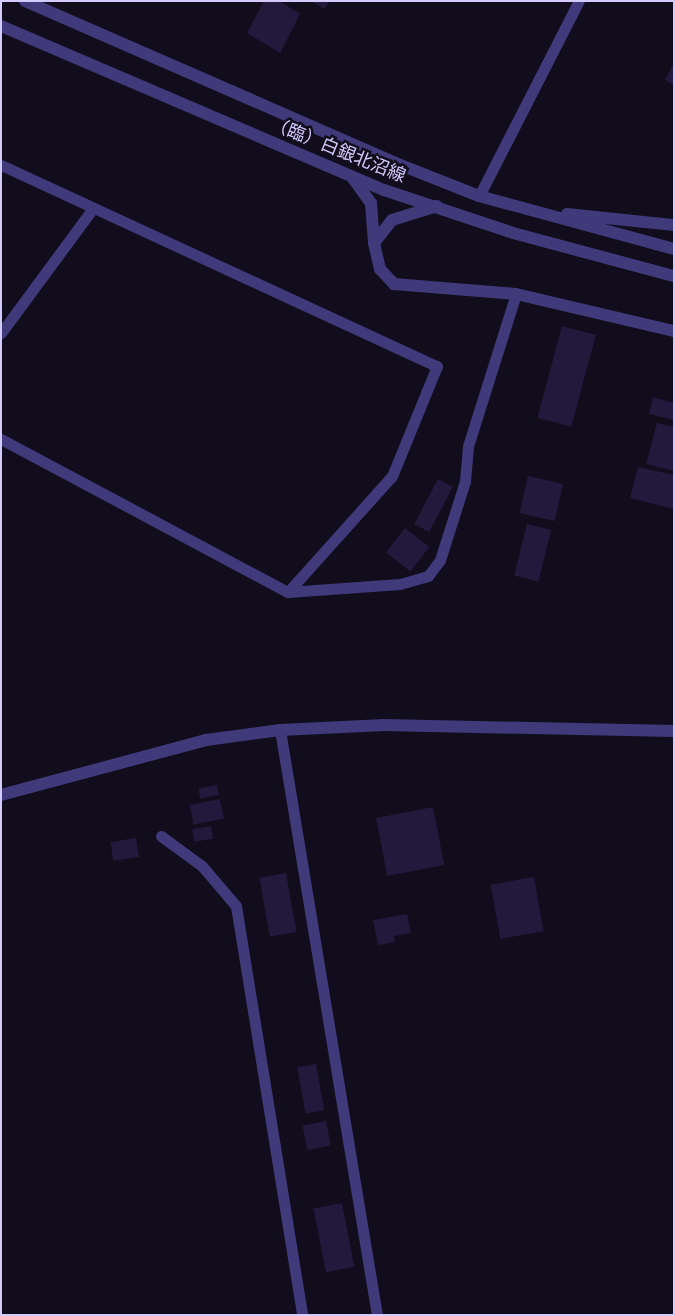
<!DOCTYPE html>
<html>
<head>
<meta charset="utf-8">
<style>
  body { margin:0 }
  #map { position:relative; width:675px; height:1316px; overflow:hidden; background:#110d1d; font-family:Poppins,"Noto Sans JP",sans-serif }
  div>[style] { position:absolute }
  .building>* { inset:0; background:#23193d; transform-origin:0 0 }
  .service>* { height:11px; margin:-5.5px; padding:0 5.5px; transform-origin:5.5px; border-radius:5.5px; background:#40397a }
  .tertiary>* { height:12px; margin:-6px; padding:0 6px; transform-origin:6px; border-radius:6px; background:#40397a }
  span { translate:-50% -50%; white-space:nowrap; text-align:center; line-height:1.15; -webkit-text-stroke:5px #110d1d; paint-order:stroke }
  .street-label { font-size:18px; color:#d4cbfd }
  .frame { position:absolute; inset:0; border:2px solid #d4cbfd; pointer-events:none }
</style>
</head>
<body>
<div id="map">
  <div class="building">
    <div style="clip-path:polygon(264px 1px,279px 1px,300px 14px,280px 53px,247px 33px)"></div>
    <div style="clip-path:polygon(311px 1px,329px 1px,325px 9px)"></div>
    <div style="clip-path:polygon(674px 63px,674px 85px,665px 80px)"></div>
    <div style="left:562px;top:326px;width:35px;height:95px;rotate:15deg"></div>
    <div style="clip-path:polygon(653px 397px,674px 403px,674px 420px,649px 414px)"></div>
    <div style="clip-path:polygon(657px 423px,674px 427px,674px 471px,646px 464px)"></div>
    <div style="clip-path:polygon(638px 467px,674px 475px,674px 509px,630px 498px)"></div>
    <div style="left:528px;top:476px;width:36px;height:38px;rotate:13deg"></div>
    <div style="left:438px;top:479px;width:17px;height:51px;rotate:28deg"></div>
    <div style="left:527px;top:524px;width:25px;height:53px;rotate:14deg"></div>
    <div style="left:405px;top:528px;width:31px;height:31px;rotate:38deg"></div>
    <div style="left:217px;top:785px;width:10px;height:19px;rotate:79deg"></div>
    <div style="left:220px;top:799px;width:20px;height:31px;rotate:79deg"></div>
    <div style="left:433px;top:807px;width:59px;height:58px;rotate:79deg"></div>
    <div style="left:211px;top:826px;width:13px;height:19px;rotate:81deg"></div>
    <div style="left:136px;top:838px;width:19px;height:26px;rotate:81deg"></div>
    <div style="left:286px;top:873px;width:60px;height:27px;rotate:80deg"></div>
    <div style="left:534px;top:877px;width:55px;height:44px;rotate:80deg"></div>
    <div style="clip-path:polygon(407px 914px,411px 933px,394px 936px,395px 942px,378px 945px,373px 920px)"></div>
    <div style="left:316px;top:1064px;width:47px;height:19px;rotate:80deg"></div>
    <div style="left:326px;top:1121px;width:25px;height:24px;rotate:79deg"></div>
    <div style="left:342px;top:1203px;width:65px;height:29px;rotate:79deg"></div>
  </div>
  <div class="service">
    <div style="left:1px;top:165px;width:480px;rotate:24.8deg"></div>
    <div style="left:437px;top:366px;width:119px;rotate:112.2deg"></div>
    <div style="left:392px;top:476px;width:156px;rotate:131.9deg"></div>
    <div style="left:479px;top:196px;width:219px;rotate:-62.9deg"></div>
    <div style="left:1px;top:333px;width:155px;rotate:-53.6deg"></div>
    <div style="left:1px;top:439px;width:325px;rotate:28.1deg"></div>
    <div style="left:288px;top:592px;width:112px;rotate:-4.1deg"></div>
    <div style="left:400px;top:584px;width:29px;rotate:-16deg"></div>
    <div style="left:428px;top:576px;width:20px;rotate:-53deg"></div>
    <div style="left:440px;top:560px;width:83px;rotate:-72.4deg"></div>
    <div style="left:465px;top:481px;width:35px;rotate:-85deg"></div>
    <div style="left:468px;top:446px;width:159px;rotate:-72.5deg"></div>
    <div style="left:280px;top:730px;width:593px;rotate:80.59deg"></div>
    <div style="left:161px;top:836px;width:51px;rotate:36.2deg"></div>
    <div style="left:202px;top:866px;width:52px;rotate:49.6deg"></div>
    <div style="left:236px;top:906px;width:414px;rotate:80.8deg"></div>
  </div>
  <div class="tertiary">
    <div style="left:25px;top:1px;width:402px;rotate:23.6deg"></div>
    <div style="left:393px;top:162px;width:92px;rotate:21.6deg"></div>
    <div style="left:479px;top:196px;width:202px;rotate:15.2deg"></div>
    <div style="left:1px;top:26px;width:417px;rotate:23.2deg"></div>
    <div style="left:384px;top:190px;width:136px;rotate:18.4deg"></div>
    <div style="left:513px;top:233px;width:167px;rotate:15deg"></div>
    <div style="left:352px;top:177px;width:32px;rotate:54deg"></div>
    <div style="left:371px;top:203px;width:40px;rotate:85.7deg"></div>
    <div style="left:437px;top:206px;width:47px;rotate:162.7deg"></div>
    <div style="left:392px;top:220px;width:29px;rotate:128deg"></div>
    <div style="left:374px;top:243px;width:27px;rotate:77deg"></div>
    <div style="left:380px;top:269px;width:21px;rotate:47deg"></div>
    <div style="left:394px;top:284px;width:122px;rotate:4.7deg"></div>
    <div style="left:516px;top:294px;width:162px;rotate:13.2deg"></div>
    <div style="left:567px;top:214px;width:108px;rotate:5.9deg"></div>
    <div style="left:1px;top:795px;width:212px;rotate:-15deg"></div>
    <div style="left:206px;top:740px;width:75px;rotate:-7.7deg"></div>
    <div style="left:280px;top:730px;width:104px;rotate:-2.8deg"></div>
    <div style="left:384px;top:725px;width:290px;rotate:1.2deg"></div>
  </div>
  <div class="street-label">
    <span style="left:338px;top:150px;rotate:22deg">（臨）白銀北沼線</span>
  </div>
  <div class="frame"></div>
</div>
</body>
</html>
